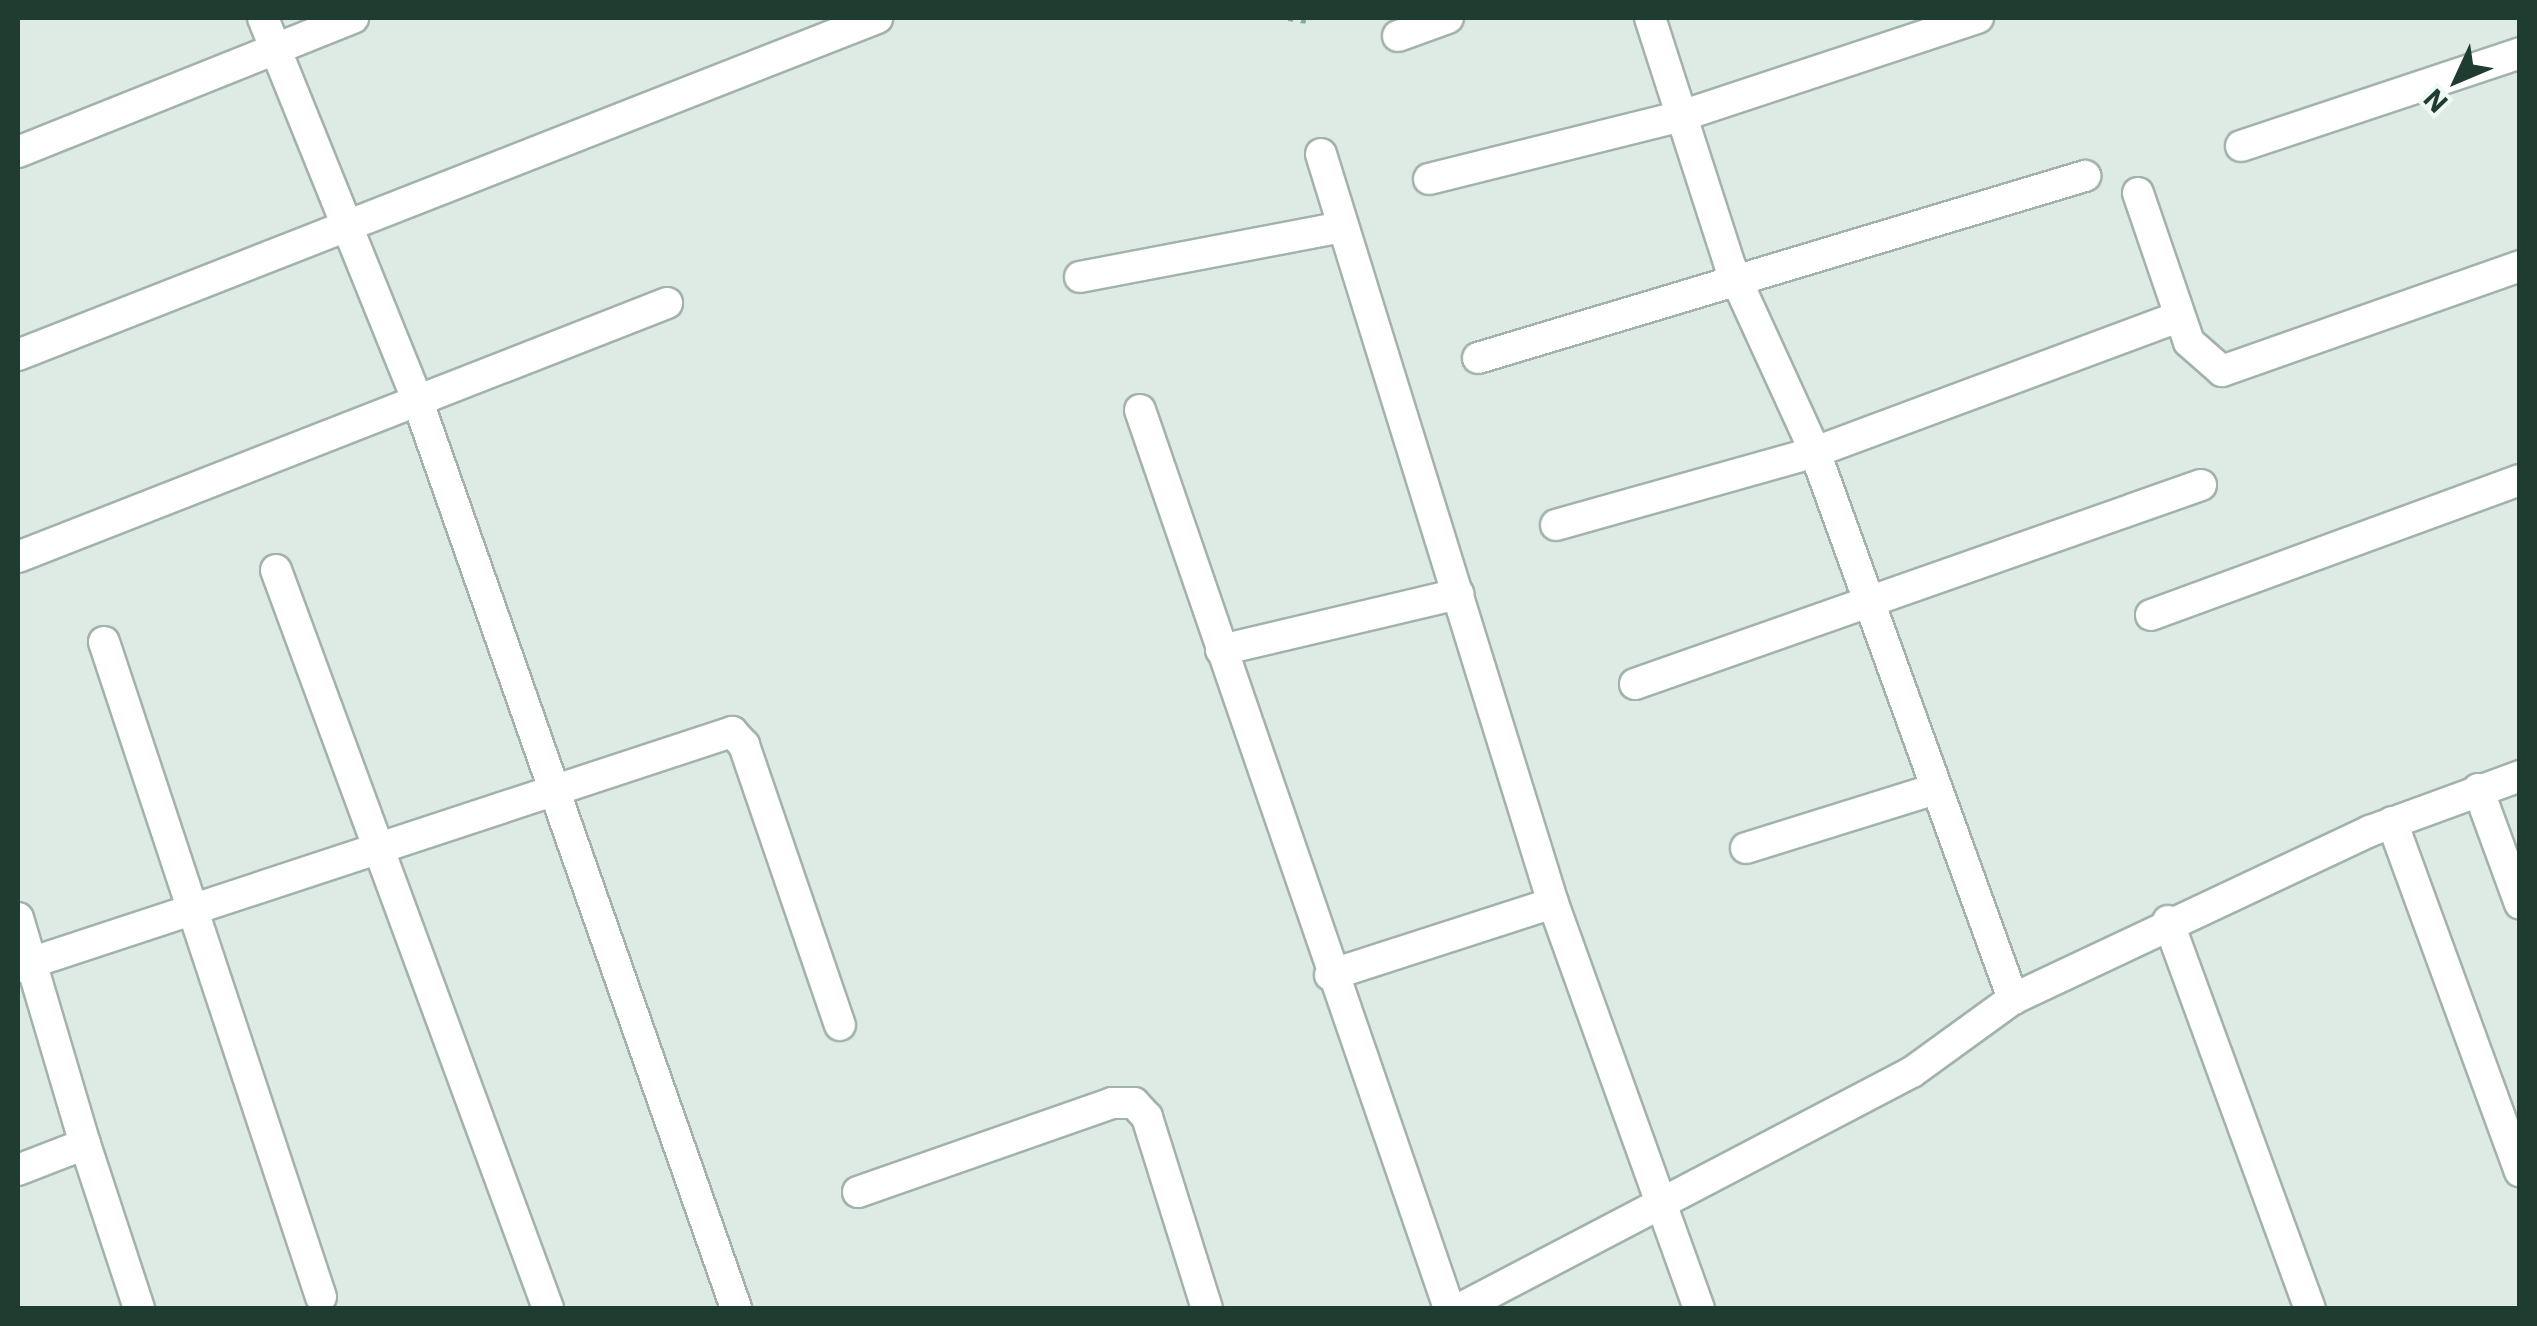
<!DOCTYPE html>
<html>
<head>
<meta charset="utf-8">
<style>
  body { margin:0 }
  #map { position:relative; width:2537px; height:1326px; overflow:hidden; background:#deebe4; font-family:"IBM Plex Sans",sans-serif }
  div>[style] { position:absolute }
  .path>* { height:6px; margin-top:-3px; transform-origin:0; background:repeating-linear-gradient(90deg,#7cb29a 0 5px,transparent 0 13px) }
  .roads { filter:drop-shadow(2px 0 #a1b3aa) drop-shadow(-2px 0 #a1b3aa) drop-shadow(0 2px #a1b3aa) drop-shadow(0 -2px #a1b3aa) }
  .minor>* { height:30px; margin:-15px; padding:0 15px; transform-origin:15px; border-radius:15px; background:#fff }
  .tertiary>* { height:30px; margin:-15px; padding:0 15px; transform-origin:15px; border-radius:15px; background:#fff }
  span { translate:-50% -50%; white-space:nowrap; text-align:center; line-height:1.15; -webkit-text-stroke:8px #eff8f2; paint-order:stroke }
  .frame { position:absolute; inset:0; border:20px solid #1e3c30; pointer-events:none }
  .north { position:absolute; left:2407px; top:30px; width:100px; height:100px; -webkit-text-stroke:8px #eff8f2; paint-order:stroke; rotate:226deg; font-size:28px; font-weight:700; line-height:40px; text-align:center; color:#1e3c30 }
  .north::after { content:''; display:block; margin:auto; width:35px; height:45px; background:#1e3c30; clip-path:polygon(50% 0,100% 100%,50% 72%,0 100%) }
</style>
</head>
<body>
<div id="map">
  <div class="path">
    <div style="left:1288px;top:18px;width:24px;rotate:9deg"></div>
  </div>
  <div class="roads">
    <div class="minor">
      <div style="left:263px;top:18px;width:411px;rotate:68deg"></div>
      <div style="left:417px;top:399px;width:963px;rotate:70.66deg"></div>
      <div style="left:1650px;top:18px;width:261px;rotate:72.1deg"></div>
      <div style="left:1730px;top:266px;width:205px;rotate:65.4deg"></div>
      <div style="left:1815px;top:452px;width:582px;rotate:70.1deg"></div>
      <div style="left:1398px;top:36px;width:53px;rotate:-19.8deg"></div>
      <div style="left:2241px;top:146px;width:294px;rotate:-18.4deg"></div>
      <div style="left:18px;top:152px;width:361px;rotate:-21.8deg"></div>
      <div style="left:1321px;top:154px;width:784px;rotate:72.79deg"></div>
      <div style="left:1553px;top:903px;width:431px;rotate:70.2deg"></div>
      <div style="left:1429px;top:179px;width:257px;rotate:-14deg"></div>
      <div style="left:1678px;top:117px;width:316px;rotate:-18.3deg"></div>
      <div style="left:2138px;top:193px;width:157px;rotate:71.1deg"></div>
      <div style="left:2189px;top:342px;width:44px;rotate:41.3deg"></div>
      <div style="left:2222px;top:371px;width:316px;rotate:-19.4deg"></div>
      <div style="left:1080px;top:277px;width:268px;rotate:-10.8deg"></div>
      <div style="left:18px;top:355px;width:923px;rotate:-21.42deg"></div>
      <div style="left:1478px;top:358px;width:634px;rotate:-16.69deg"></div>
      <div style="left:1140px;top:410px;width:950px;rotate:71.01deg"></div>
      <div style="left:1556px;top:525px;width:269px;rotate:-15.7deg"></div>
      <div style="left:1815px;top:452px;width:387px;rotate:-20.4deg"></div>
      <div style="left:18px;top:557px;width:697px;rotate:-21.37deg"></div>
      <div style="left:276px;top:570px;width:787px;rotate:69.77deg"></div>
      <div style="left:2151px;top:615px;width:393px;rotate:-20.1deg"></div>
      <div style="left:104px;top:642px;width:690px;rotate:71.67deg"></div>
      <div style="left:1221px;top:650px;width:244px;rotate:-13.3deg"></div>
      <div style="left:1635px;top:684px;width:600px;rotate:-19.37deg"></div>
      <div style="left:2478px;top:789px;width:122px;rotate:69.9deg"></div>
      <div style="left:2392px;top:822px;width:372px;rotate:69.9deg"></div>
      <div style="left:1746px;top:848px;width:198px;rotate:-17.3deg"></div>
      <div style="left:18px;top:918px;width:236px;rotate:73.5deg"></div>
      <div style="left:85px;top:1144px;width:72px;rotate:158.8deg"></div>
      <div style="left:2168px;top:921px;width:412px;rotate:69.9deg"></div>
      <div style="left:18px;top:967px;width:752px;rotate:-18.22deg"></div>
      <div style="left:732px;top:732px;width:18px;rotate:47deg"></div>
      <div style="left:744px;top:745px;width:296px;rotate:71.1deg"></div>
      <div style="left:1330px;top:975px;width:234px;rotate:-17.9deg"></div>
      <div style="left:85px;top:1144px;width:173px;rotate:71.8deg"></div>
      <div style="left:858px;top:1192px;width:269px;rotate:-19.3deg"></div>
      <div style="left:1112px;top:1103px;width:22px"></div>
      <div style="left:1134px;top:1103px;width:19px;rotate:47deg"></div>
      <div style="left:1147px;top:1117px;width:200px;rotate:72.6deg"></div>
    </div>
    <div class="tertiary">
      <div style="left:1461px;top:1308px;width:509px;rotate:-27.62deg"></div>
      <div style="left:1912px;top:1072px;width:125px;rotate:-35.9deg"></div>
      <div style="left:2013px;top:999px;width:395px;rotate:-25.2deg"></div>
      <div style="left:2370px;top:831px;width:160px;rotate:-20.1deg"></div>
    </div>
  </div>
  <div class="frame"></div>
  <div class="north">N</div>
</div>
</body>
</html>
